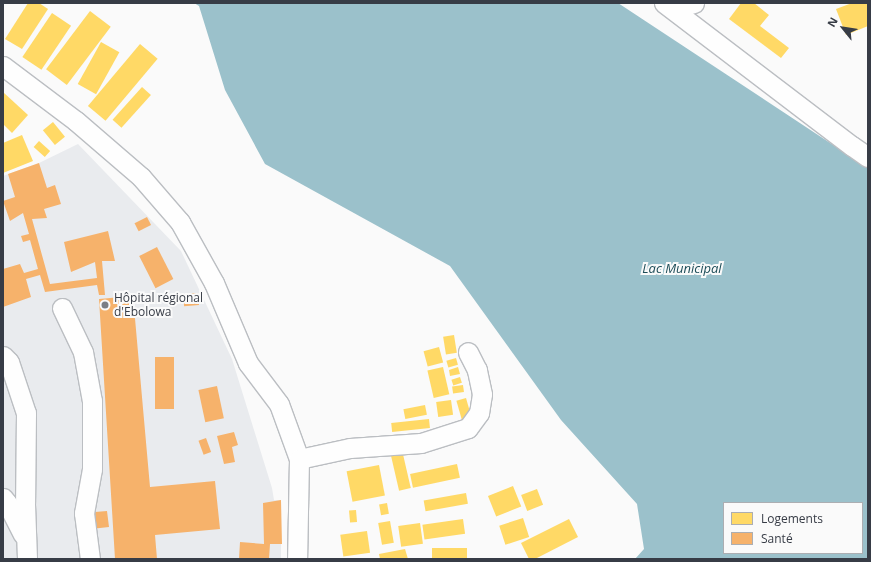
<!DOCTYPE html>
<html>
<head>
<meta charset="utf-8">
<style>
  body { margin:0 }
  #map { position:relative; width:871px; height:562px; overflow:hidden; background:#fafafa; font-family:"Open Sans",sans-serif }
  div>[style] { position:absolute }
  .built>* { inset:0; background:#e9ebee }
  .water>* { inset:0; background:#9bc1cb }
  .homes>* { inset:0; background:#ffd966; transform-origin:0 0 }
  .health>* { inset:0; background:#f6b26b; transform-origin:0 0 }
  .roads { filter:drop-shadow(1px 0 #bbbec2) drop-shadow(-1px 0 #bbbec2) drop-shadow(0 1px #bbbec2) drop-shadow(0 -1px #bbbec2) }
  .minor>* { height:19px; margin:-9.5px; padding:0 9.5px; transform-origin:9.5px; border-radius:9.5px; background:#fefefe }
  .dots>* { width:11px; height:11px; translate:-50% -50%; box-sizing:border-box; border:2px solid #fafafa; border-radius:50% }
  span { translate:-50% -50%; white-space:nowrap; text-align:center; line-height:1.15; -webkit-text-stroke:4px #fafafa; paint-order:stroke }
  .poi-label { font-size:12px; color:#373c46 }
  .left { translate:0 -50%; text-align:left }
  .water-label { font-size:13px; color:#1d4d58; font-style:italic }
  .frame { position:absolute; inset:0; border:4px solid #373c46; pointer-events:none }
  .legend { position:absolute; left:723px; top:502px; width:140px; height:52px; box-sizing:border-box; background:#fafafa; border:1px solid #acaeb2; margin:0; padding:5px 7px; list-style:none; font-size:12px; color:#373c46 }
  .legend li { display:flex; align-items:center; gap:8px; height:20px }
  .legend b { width:20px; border:1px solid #acaeb2 }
  .north { position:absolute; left:823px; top:8px; width:40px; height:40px; -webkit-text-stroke:3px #fafafa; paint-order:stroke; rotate:300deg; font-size:11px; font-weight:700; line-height:16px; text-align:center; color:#373c46 }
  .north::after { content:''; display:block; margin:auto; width:14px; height:18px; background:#373c46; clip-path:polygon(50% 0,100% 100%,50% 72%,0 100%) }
</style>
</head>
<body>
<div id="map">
  <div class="built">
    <div style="clip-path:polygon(78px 144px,181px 251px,232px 359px,272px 488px,274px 500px,281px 500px,281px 559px,3px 559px,3px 176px,39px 163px)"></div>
  </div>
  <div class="water">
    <div style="clip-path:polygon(evenodd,194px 3px,618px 3px,868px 168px,868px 559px,635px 559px,644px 549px,637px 504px,561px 420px,450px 266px,265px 164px,225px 90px,199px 6px,194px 3px,724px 503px,862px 503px,862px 553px,724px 553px,724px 503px)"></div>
  </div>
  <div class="homes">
    <div style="clip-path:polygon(28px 3px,39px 3px,48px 9px,22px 49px,5px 39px)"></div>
    <div style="clip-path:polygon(741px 3px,754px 3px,769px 15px,760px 26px,789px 48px,781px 58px,729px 19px)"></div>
    <div style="clip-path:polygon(852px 3px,868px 3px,868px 26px,846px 35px,836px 9px)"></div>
    <div style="left:90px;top:11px;width:26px;height:73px;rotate:37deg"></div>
    <div style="left:52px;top:13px;width:23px;height:53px;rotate:34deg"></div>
    <div style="left:101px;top:42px;width:21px;height:48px;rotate:29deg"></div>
    <div style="left:140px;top:44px;width:23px;height:81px;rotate:40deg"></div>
    <div style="left:142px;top:87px;width:12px;height:44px;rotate:42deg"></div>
    <div style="clip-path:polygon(3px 92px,28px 115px,12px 133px,3px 124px)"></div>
    <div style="left:53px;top:122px;width:19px;height:13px;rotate:51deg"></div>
    <div style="clip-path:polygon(22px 135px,33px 161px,3px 173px,3px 143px)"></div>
    <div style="left:39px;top:141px;width:15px;height:8px;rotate:42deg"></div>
    <div style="left:454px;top:335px;width:18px;height:11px;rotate:81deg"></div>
    <div style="left:439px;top:347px;width:16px;height:16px;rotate:75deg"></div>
    <div style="left:456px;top:358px;width:7px;height:10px;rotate:74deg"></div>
    <div style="left:443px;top:367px;width:28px;height:16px;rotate:77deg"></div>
    <div style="clip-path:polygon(458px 367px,460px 374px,450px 376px,449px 370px)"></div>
    <div style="left:460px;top:377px;width:6px;height:9px;rotate:72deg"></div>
    <div style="left:463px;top:385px;width:7px;height:11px;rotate:82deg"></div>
    <div style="left:466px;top:398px;width:22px;height:10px;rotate:74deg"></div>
    <div style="left:451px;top:400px;width:15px;height:15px;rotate:82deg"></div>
    <div style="left:425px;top:405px;width:10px;height:22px;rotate:79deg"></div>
    <div style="left:429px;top:419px;width:9px;height:38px;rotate:84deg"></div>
    <div style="left:402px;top:450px;width:39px;height:12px;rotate:77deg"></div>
    <div style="left:457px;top:464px;width:14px;height:48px;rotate:78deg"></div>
    <div style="left:379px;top:465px;width:31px;height:33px;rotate:79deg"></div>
    <div style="left:513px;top:486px;width:22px;height:27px;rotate:68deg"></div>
    <div style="left:537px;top:489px;width:17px;height:17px;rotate:69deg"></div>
    <div style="left:466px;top:493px;width:11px;height:43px;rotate:80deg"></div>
    <div style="left:387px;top:503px;width:11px;height:8px;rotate:80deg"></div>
    <div style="left:356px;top:510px;width:12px;height:7px;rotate:85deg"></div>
    <div style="left:523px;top:518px;width:20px;height:25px;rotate:72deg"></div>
    <div style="left:463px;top:519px;width:15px;height:41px;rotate:82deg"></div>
    <div style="clip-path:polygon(569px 519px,578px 537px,535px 559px,529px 559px,521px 543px)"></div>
    <div style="left:390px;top:521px;width:22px;height:12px;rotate:80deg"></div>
    <div style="left:420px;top:523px;width:21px;height:22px;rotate:82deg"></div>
    <div style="left:367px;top:531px;width:22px;height:27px;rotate:82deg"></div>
    <div style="left:432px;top:548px;width:35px;height:11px"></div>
    <div style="clip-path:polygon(405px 549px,408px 559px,380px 559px,379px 554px)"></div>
  </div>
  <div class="health">
    <div style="clip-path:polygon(39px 163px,47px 188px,55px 185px,61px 204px,44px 209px,47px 218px,32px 219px,50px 284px,97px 278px,95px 262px,71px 272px,64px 242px,108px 231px,115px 261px,102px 261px,105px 295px,99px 295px,97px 285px,45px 292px,40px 275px,26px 279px,31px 297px,3px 307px,3px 269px,20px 264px,24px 273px,38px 269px,30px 240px,23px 242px,21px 236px,29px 234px,23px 213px,10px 221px,3px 201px,15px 197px,8px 174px)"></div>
    <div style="left:147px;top:217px;width:9px;height:14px;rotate:63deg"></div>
    <div style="left:157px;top:247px;width:36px;height:20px;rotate:63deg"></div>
    <div style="left:198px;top:293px;width:12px;height:15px;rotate:85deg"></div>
    <div style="clip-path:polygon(133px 296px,150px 487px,215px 481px,220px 529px,155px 535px,157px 559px,115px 559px,99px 299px)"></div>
    <div style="left:174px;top:357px;width:52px;height:19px;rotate:90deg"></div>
    <div style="left:217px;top:386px;width:33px;height:19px;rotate:78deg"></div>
    <div style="clip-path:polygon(234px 432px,238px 445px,232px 447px,235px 462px,224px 464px,217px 436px)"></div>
    <div style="left:206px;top:438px;width:15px;height:8px;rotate:70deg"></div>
    <div style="clip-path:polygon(281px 500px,282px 544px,270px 544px,269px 559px,239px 559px,240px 542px,264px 544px,263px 503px)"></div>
    <div style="clip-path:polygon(94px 501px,95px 512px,107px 511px,109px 527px,91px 529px)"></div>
  </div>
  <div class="roads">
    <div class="minor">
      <div style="left:664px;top:3px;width:236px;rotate:37.3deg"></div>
      <div style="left:852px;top:146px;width:19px;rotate:35deg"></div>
      <div style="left:673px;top:9px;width:22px;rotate:-16deg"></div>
      <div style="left:3px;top:66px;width:91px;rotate:37deg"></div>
      <div style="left:76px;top:121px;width:86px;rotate:40.7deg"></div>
      <div style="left:141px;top:177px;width:60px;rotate:49.1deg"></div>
      <div style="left:180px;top:222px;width:70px;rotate:60.9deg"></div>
      <div style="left:214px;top:283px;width:87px;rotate:67deg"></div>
      <div style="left:248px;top:363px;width:51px;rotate:52.9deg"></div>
      <div style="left:279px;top:404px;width:59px;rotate:70deg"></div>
      <div style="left:299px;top:459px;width:100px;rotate:91.1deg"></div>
      <div style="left:62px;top:308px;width:49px;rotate:64.5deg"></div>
      <div style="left:83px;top:352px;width:50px;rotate:79.6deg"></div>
      <div style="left:92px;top:401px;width:68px;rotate:90deg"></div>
      <div style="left:92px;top:469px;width:45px;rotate:100.3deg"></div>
      <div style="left:84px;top:513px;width:46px;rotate:82.6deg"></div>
      <div style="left:3px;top:356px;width:8px;rotate:45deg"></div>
      <div style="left:9px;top:362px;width:54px;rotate:71.6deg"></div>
      <div style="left:26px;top:413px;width:91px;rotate:90.6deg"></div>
      <div style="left:25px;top:504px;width:55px;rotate:87.9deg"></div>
      <div style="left:299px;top:459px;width:52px;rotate:-12.2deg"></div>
      <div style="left:350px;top:448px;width:71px;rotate:-4deg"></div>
      <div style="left:421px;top:443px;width:49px;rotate:-17.7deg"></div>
      <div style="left:468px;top:428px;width:19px;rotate:-54deg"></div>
      <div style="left:479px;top:413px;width:19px;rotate:-81deg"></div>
      <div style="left:482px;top:394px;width:25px;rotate:-102deg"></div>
      <div style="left:477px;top:370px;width:20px;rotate:-117deg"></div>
      <div style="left:3px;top:498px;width:6px;rotate:51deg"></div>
      <div style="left:7px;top:503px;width:35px;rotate:63deg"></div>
    </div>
  </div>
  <div class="dots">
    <div style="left:105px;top:305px;background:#7b7e85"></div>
  </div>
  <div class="poi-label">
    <span class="left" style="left:114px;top:305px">Hôpital régional<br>d'Ebolowa</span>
  </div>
  <div class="water-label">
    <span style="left:682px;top:268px">Lac Municipal</span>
  </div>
  <div class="frame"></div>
  <ul class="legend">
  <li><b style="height:11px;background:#ffd966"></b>Logements</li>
  <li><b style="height:11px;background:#f6b26b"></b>Santé</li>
  </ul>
  <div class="north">N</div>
</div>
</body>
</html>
